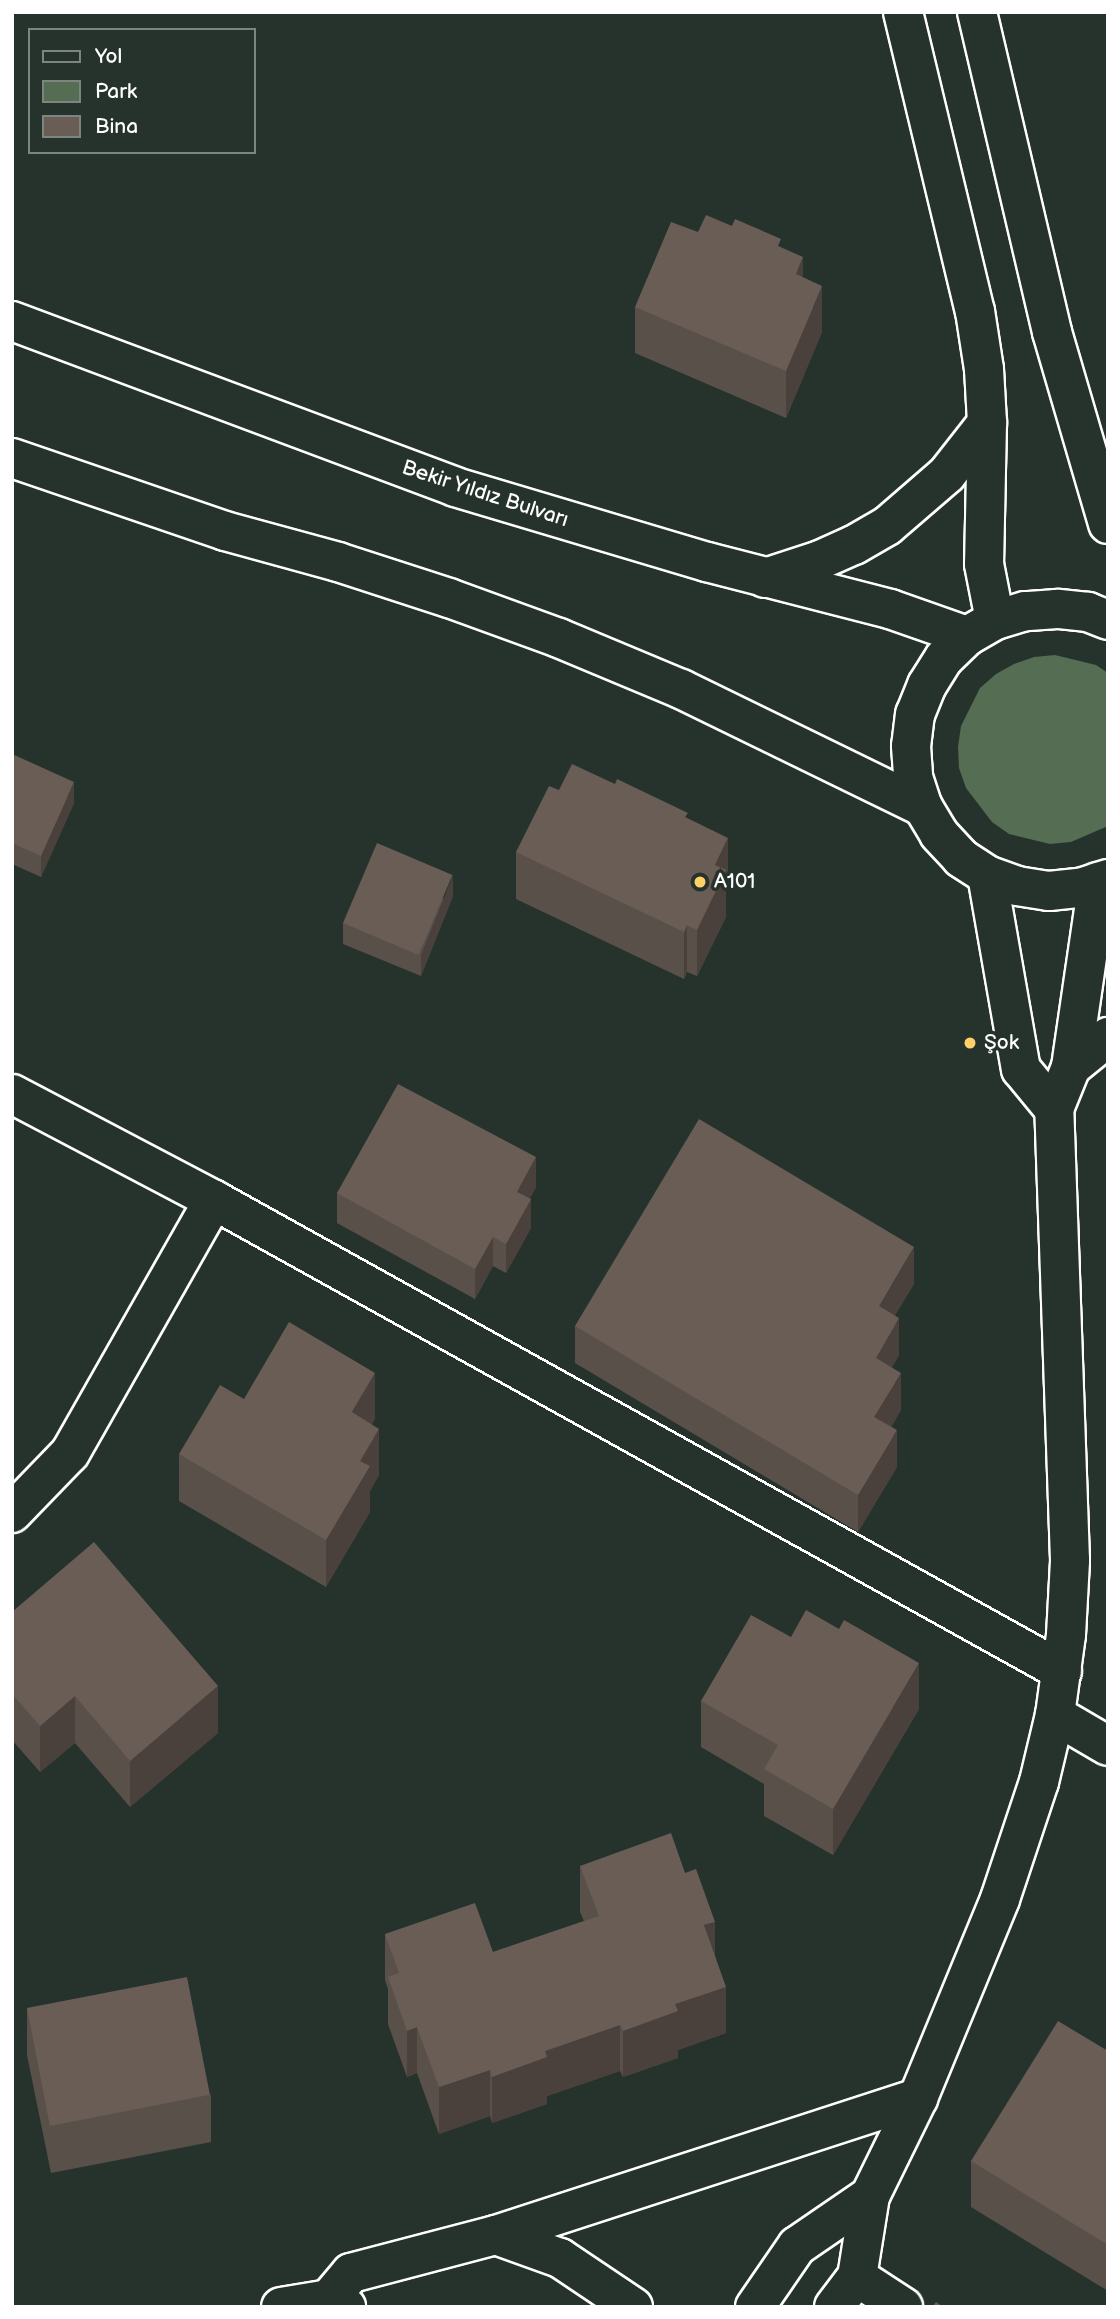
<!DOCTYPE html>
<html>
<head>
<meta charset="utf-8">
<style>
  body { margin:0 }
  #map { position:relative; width:1120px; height:2319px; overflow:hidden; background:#26332d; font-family:"Balsamiq Sans",sans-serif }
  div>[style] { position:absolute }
  .green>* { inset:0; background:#556d52 }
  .roads { filter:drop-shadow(2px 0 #fff) drop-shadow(-2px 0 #fff) drop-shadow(0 2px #fff) drop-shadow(0 -2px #fff) }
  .street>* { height:38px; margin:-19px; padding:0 19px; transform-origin:19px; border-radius:19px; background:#26332d }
  .secondary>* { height:38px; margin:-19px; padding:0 19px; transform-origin:19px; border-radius:19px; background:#26332d }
  .primary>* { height:38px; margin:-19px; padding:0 19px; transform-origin:19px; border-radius:19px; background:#26332d }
  .wall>* { inset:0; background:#5a504a }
  .shaded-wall>* { inset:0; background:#4a413c }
  .building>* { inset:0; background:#695d56; transform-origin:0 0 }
  .dots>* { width:19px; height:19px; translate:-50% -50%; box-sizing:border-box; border:4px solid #26332d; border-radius:50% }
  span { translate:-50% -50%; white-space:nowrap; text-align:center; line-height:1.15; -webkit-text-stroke:7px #26332d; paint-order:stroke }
  .street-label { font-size:21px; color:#fff }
  .poi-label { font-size:21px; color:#fff }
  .left { translate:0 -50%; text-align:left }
  .frame { position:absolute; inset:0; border:14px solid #fff; pointer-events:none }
  .legend { position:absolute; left:28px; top:28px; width:228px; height:126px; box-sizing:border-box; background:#26332d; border:2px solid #7d8581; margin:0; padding:9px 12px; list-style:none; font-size:21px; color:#fff }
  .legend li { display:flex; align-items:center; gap:14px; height:35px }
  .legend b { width:35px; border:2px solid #7d8581 }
</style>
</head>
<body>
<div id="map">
  <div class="green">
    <div style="clip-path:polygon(1055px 655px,1096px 665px,1108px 673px,1108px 826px,1071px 842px,1050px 844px,1009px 834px,992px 822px,966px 788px,959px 768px,958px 747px,961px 726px,980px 688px,996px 674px,1014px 664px,1034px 657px)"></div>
  </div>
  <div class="roads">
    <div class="street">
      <div style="left:987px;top:875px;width:197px;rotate:80.1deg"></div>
      <div style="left:1021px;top:1069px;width:52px;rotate:50.5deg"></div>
      <div style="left:1071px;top:1067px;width:48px;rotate:-39deg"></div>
      <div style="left:12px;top:1094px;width:228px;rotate:27.7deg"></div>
      <div style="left:214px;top:1200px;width:970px;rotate:29.05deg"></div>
      <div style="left:12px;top:1513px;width:83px;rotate:-46deg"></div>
      <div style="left:70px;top:1453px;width:291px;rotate:-60.4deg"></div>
      <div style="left:1055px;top:1715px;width:61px;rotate:30.3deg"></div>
      <div style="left:496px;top:2235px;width:68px;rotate:19.8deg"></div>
      <div style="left:560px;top:2258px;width:88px;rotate:33.9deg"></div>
      <div style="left:857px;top:2277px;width:55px;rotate:33.1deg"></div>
      <div style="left:329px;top:2299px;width:34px;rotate:-50deg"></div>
      <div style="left:351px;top:2273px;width:150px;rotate:-14.7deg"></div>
      <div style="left:496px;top:2235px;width:444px;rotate:-18deg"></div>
      <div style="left:281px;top:2307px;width:49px;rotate:-9.5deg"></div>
      <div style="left:329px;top:2299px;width:19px;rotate:25deg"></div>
      <div style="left:755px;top:2307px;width:74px;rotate:-55.5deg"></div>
      <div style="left:797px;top:2246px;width:88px;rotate:-34.4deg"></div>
      <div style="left:834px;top:2307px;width:38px;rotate:-53deg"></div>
      <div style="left:857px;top:2277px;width:82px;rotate:-80.9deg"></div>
      <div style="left:870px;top:2196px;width:109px;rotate:-63.9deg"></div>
      <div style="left:918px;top:2098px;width:215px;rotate:-67.6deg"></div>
      <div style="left:1000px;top:1899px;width:123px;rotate:-71.6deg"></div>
      <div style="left:1039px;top:1782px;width:69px;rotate:-76.6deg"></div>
      <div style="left:1055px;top:1715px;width:81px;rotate:-82.2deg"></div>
      <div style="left:1066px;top:1635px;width:75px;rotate:-86.9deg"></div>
      <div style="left:1070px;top:1560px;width:451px;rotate:-92deg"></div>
      <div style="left:1054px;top:1109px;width:45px;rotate:-68deg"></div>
      <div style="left:1071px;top:1067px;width:187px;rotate:-81.7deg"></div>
    </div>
    <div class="secondary">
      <div style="left:903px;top:12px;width:308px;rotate:76.5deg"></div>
      <div style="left:975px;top:311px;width:59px;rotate:81.2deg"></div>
      <div style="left:984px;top:369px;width:54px;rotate:86.8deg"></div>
      <div style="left:987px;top:423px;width:141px;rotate:91.2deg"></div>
      <div style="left:984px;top:564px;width:57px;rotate:78.9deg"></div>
      <div style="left:977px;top:12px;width:329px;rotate:76.8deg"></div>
      <div style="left:1052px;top:332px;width:200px;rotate:73.7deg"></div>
    </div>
    <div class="primary">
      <div style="left:12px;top:321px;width:473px;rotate:20.5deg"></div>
      <div style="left:455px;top:487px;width:263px;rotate:16.6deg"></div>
      <div style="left:707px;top:562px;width:189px;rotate:14.4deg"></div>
      <div style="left:890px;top:609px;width:82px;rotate:19.3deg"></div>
      <div style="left:12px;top:458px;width:225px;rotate:18.9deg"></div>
      <div style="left:225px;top:531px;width:117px;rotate:15.3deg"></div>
      <div style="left:338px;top:562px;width:117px;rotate:18deg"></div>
      <div style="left:449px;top:598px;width:117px;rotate:20deg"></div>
      <div style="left:559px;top:638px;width:132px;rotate:22.7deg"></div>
      <div style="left:681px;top:689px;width:269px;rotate:26deg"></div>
      <div style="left:765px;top:578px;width:58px;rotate:-18.1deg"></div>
      <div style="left:820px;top:560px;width:37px;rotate:-24deg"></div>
      <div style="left:854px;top:545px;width:38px;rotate:-30deg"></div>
      <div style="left:887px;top:526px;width:79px;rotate:-40.9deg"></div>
      <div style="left:947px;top:474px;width:65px;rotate:-51.9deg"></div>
      <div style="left:1108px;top:620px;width:22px;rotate:-158deg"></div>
      <div style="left:1088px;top:612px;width:31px;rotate:-174deg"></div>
      <div style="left:1057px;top:609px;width:32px;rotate:176deg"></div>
      <div style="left:1025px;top:611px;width:31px;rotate:163deg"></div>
      <div style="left:995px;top:620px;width:32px;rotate:150deg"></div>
      <div style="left:967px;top:636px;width:32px;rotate:136deg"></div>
      <div style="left:944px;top:658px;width:32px;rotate:122deg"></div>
      <div style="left:927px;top:685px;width:31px;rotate:112deg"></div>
      <div style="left:915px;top:714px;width:32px;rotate:97deg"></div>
      <div style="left:911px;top:746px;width:31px;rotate:86deg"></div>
      <div style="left:913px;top:777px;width:32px;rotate:72deg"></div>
      <div style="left:923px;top:807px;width:31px;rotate:59deg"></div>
      <div style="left:939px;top:834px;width:33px;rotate:47deg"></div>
      <div style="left:961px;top:858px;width:31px;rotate:33deg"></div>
      <div style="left:987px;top:875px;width:32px;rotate:20deg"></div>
      <div style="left:1017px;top:886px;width:32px;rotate:9deg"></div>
      <div style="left:1049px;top:891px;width:31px;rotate:-6deg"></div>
      <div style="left:1080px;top:888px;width:29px;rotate:-18deg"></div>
    </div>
  </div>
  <div class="wall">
    <div style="clip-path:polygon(698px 232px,781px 247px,803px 278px,822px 332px,786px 418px,635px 353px,635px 307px)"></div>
    <div style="clip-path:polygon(12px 754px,74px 803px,41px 877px,12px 864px)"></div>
    <div style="clip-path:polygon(559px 790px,688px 819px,728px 885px,726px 889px,726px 917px,697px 976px,687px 972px,684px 979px,516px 899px,516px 852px)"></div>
    <div style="clip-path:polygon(453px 896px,421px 976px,343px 944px,343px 923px)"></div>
    <div style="clip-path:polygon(536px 1187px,530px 1198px,531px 1228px,506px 1273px,493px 1266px,475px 1299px,337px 1223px,337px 1193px)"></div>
    <div style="clip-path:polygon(914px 1284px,895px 1315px,899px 1355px,892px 1367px,901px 1410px,891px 1427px,897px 1467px,858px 1532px,575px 1363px,575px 1326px)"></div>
    <div style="clip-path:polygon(244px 1399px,375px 1419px,372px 1424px,379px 1475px,370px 1491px,370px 1512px,326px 1587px,179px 1501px,179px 1454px)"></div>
    <div style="clip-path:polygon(12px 1612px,218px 1733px,130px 1807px,75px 1743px,40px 1772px,12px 1740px)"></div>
    <div style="clip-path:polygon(701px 1701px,919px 1709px,833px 1855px,764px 1816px,764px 1784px,701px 1747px)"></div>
    <div style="clip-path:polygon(580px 1866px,715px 1956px,726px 2033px,678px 2050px,678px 2058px,623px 2077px,620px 2071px,547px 2096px,547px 2104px,492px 2123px,490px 2116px,439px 2134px,417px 2073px,407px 2077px,388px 2024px,388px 1989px,385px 1980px,385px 1934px,493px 1952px,584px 1921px,580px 1912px)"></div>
    <div style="clip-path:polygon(27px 2009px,211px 2095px,211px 2142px,51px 2173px,27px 2055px)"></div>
    <div style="clip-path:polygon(1108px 2051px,1108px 2291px,971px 2207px,971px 2161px)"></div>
  </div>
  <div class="shaded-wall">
    <div style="clip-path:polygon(803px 257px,803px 303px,796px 274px)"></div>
    <div style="clip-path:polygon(822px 286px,822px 332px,786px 418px,786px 371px)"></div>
    <div style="clip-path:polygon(74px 782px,74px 803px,41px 877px,41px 856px)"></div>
    <div style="clip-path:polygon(728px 838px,728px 885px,726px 889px,726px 917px,697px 976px,697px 930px,715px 865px)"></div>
    <div style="clip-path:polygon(453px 875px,453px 896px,421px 976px,421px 955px)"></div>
    <div style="clip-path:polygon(687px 925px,687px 972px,684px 979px,684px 932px)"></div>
    <div style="clip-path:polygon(536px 1157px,536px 1187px,517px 1221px,517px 1192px)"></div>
    <div style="clip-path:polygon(531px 1199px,531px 1228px,506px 1273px,506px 1244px)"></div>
    <div style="clip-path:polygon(493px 1237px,493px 1266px,475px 1299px,475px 1269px)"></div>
    <div style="clip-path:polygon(914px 1247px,914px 1284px,879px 1342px,879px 1306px)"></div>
    <div style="clip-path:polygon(899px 1318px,899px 1355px,876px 1394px,876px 1358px)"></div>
    <div style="clip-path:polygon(375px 1373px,375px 1419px,352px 1459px,352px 1412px)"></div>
    <div style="clip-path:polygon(901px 1373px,901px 1410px,874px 1454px,874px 1417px)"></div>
    <div style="clip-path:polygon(379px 1429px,379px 1475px,370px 1491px,370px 1512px,326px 1587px,326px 1540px,360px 1461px)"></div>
    <div style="clip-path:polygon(897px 1430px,897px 1467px,858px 1532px,858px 1495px)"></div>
    <div style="clip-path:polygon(919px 1663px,919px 1709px,833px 1855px,833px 1809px)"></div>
    <div style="clip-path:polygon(218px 1686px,218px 1733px,130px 1807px,130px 1761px)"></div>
    <div style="clip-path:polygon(75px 1696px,75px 1743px,40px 1772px,40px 1726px)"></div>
    <div style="clip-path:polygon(715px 1922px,715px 1969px,704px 1925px)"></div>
    <div style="clip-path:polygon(726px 1987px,726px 2033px,678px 2050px,678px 2058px,623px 2077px,623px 2031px,675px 2004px)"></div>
    <div style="clip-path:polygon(620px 2025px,620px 2071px,547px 2096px,547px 2104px,492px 2123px,492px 2077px,545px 2051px)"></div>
    <div style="clip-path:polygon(417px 2027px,417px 2073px,407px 2077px,407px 2031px)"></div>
    <div style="clip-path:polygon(490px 2070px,490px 2116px,439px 2134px,439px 2087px)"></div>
  </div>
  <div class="building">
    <div style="clip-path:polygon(706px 215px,732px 226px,735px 219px,781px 239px,778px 246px,803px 257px,796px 274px,822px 286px,786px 371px,635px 307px,671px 222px,698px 232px)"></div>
    <div style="clip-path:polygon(12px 754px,74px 782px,41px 856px,12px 843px)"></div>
    <div style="clip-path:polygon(572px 764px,615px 784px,617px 779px,688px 813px,685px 817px,728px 838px,715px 865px,726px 870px,697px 930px,687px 925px,684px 932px,516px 852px,549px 786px,559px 790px)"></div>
    <div style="left:377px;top:843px;width:82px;height:87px;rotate:23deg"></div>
    <div style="clip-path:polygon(398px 1084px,536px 1157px,517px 1192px,531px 1199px,506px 1244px,493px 1237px,475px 1269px,337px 1193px)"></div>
    <div style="clip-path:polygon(699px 1119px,914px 1247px,879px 1306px,899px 1318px,876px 1358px,901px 1373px,874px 1417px,897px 1430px,858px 1495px,575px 1326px)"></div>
    <div style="clip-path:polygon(289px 1322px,375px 1373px,352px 1412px,379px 1429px,360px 1461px,370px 1466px,326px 1540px,179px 1454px,220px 1385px,244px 1399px)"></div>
    <div style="clip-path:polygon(94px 1542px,218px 1686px,130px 1761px,75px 1696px,40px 1726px,12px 1694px,12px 1612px)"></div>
    <div style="clip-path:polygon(806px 1610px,839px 1629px,844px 1620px,919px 1663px,833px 1809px,764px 1769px,778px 1745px,701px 1701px,751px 1615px,791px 1637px)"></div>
    <div style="clip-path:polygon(671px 1833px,685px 1873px,696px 1869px,715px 1922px,704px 1925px,726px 1987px,675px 2004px,678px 2011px,623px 2031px,620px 2025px,545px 2051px,547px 2057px,492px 2077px,490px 2070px,439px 2087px,417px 2027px,407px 2031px,388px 1977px,399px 1973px,385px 1934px,475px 1903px,493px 1952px,599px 1916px,580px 1866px)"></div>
    <div style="left:187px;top:1977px;width:120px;height:163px;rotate:79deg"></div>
    <div style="clip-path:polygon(1058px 2021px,1108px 2051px,1108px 2245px,971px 2161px)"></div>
    <div style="clip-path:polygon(936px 2302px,943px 2307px,932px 2307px)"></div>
  </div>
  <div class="dots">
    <div style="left:700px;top:882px;background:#ffd166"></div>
    <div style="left:970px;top:1043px;background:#ffd166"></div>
  </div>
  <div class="street-label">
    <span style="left:485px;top:494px;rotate:18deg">Bekir Yıldız Bulvarı</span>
  </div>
  <div class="poi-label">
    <span class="left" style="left:714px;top:882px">A101</span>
    <span class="left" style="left:984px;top:1043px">Şok</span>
  </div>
  <div class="frame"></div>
  <ul class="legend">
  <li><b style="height:9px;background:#26332d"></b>Yol</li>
  <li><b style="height:19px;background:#556d52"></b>Park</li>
  <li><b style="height:19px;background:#695d56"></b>Bina</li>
  </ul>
</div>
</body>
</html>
